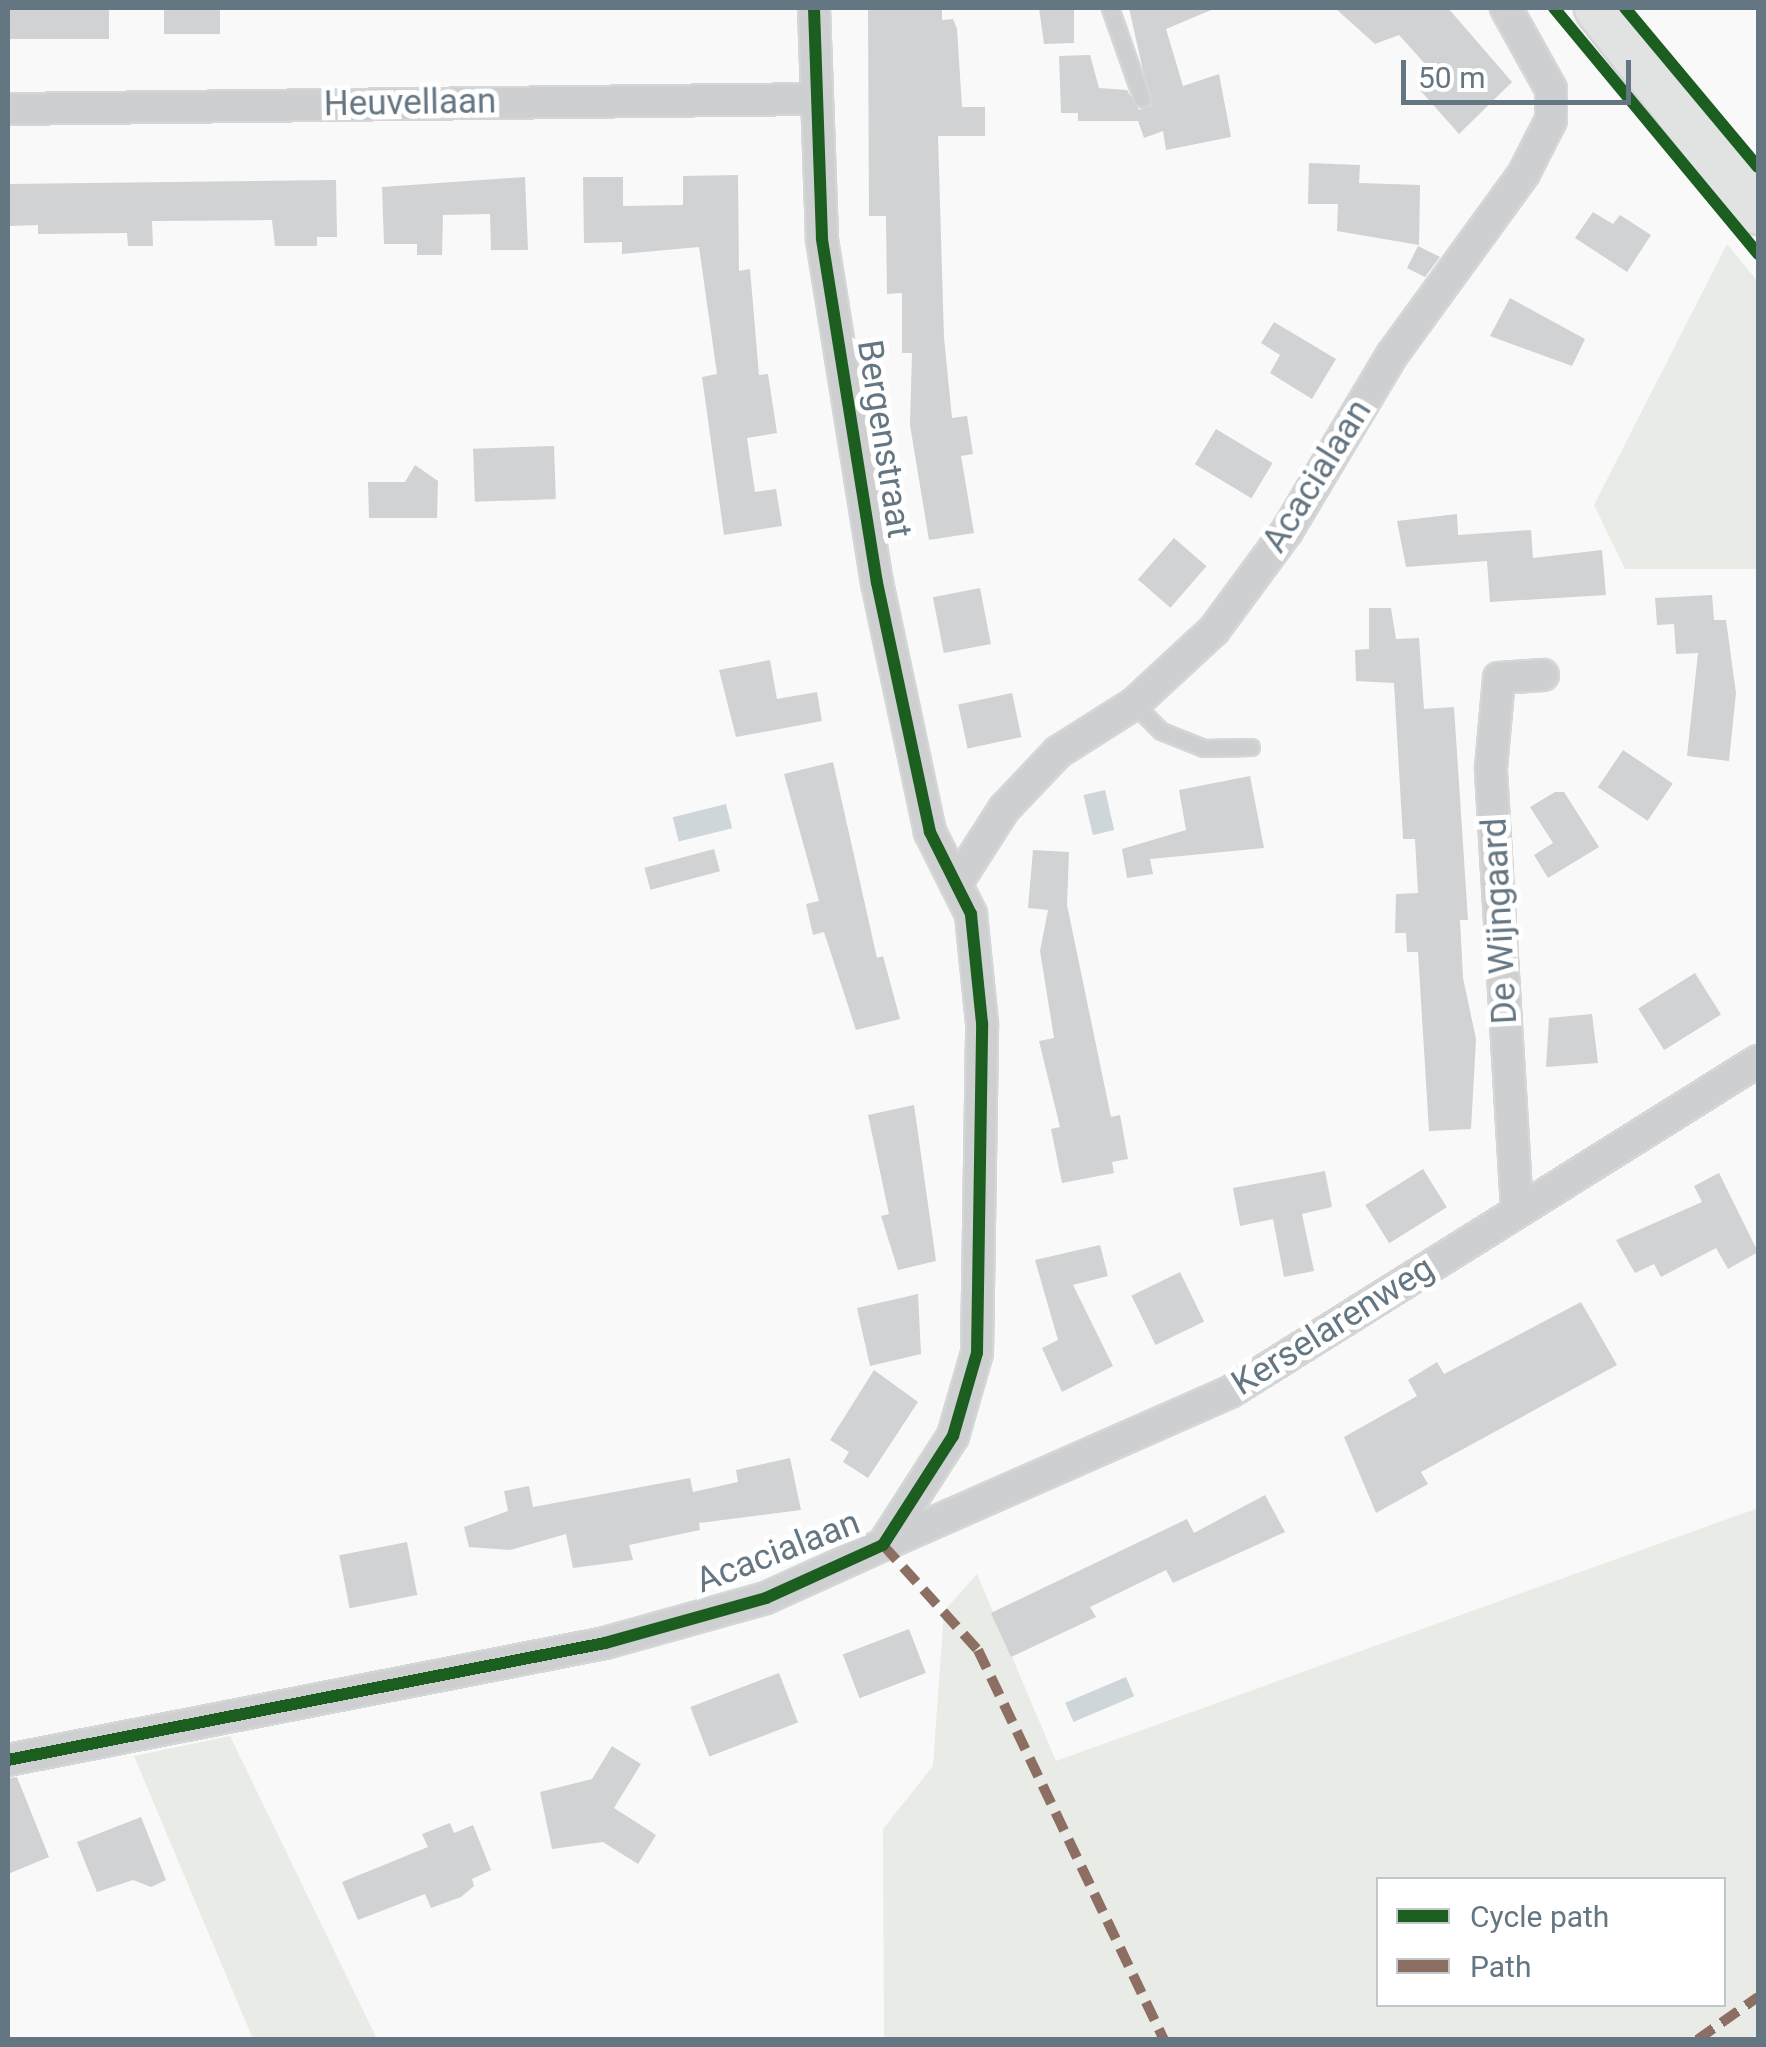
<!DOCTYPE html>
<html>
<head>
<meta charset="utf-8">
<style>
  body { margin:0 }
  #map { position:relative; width:1766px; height:2047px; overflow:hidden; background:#f9f9f9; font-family:Roboto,sans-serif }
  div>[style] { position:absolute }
  .green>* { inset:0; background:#e8ebe6 }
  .water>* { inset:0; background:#ced6d9; transform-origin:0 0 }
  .building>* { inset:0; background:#d0d2d3; transform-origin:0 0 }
  .roads { filter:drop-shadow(2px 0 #d5d6d7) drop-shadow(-2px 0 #d5d6d7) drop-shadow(0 2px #d5d6d7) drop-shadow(0 -2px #d5d6d7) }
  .lane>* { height:15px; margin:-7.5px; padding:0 7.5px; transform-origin:7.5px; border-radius:7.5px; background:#cecfd0 }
  .street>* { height:30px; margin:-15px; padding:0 15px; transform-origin:15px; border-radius:15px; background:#cecfd0 }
  .primary>* { height:48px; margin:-24px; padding:0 24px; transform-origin:24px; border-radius:24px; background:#e1e2e2 }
  .quiet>* { height:10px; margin-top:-5px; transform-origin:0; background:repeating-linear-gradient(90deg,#8d6e63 0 20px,transparent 0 30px) }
  .cycleway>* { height:12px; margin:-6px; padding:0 6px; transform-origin:6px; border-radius:6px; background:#1b5e20 }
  span { translate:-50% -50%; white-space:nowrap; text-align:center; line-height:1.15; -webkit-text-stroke:10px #fff; paint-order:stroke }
  .street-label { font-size:35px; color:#657683 }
  .frame { position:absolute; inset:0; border:10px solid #657683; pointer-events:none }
  .legend { position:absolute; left:1376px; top:1877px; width:350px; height:130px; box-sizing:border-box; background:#fff; border:2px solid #c1c8cd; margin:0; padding:12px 18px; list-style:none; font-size:30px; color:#657683 }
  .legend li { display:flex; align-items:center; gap:20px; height:50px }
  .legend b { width:50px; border:2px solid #c1c8cd }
  .scale { position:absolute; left:1401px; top:60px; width:230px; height:45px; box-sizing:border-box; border:5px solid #657683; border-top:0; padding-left:12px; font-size:30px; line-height:35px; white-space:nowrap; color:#657683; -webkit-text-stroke:8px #fff; paint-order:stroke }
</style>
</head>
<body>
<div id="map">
  <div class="green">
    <div style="clip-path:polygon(1727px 244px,1758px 282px,1758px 569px,1625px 569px,1594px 505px)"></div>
    <div style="clip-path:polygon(evenodd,1758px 1508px,1758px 2039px,884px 2039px,883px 1829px,933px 1766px,944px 1611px,977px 1574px,1056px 1761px,1758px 1508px,1378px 1880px,1724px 1880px,1724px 2004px,1378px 2004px,1378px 1880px)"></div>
    <div style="clip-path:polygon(230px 1736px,377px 2039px,253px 2039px,134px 1756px)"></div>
  </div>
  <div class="water">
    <div style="left:1105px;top:790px;width:41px;height:22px;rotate:77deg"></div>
    <div style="left:726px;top:804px;width:25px;height:55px;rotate:76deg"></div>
    <div style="left:1126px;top:1677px;width:21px;height:66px;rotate:67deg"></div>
  </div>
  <div class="building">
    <div style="left:8px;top:8px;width:101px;height:31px"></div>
    <div style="left:164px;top:8px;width:56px;height:26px"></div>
    <div style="clip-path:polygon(868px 8px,942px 8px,942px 20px,953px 19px,957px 29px,962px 107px,985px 107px,985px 136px,938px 136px,944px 338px,952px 418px,967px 416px,973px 454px,961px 456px,974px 533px,929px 540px,910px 425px,912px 353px,902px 353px,902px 293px,887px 294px,886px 216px,869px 216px)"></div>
    <div style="clip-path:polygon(1039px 8px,1074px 8px,1074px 43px,1044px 44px)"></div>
    <div style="clip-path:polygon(1129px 8px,1216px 8px,1166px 29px,1183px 86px,1219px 74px,1231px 137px,1166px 150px,1163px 131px,1144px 138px,1138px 121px,1078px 121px,1078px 113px,1061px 113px,1059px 56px,1090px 55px,1099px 88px,1127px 90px,1139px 110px,1151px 106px)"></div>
    <div style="clip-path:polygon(1335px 8px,1448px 8px,1512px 82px,1459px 134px,1420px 90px,1436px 76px,1399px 35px,1375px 44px)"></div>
    <div style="clip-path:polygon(1309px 163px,1360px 165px,1359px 183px,1420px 185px,1419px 245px,1337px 231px,1338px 204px,1308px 204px)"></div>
    <div style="clip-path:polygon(738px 175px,739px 271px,750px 269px,759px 375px,768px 374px,777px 433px,747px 438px,755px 492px,776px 489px,782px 526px,724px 535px,702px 377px,717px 374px,699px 247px,622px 254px,622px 242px,584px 243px,583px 177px,623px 177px,623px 206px,683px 205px,683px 176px)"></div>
    <div style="clip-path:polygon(525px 177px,528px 250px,491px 250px,490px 214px,443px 215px,442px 255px,417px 255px,417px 244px,384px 244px,382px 187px)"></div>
    <div style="clip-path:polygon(336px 180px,337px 237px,317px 237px,317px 246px,275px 246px,272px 220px,152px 221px,153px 246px,128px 246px,127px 233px,38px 234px,38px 225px,8px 226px,8px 184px)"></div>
    <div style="clip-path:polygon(1593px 212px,1613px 224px,1620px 215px,1651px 235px,1627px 272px,1575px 238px)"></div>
    <div style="clip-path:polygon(1418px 246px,1440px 257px,1425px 277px,1407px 268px)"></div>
    <div style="clip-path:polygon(1510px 298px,1585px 339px,1572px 366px,1490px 336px)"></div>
    <div style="clip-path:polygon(1274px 322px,1336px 359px,1312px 399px,1270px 373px,1280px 355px,1261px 343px)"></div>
    <div style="left:1216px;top:429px;width:66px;height:41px;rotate:31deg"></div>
    <div style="left:554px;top:446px;width:53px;height:81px;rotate:88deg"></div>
    <div style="clip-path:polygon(415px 465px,438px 481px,437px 518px,369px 518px,368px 482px,405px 482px)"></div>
    <div style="clip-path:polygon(1457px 514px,1458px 535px,1531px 530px,1533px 558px,1602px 550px,1606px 595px,1490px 602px,1487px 561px,1406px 567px,1397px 521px)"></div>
    <div style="left:1174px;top:538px;width:43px;height:55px;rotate:41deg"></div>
    <div style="left:980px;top:588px;width:57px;height:48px;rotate:79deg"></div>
    <div style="clip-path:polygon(1712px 595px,1714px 620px,1726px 620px,1736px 693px,1729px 761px,1687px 756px,1698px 653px,1676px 654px,1674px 624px,1657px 625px,1655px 598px)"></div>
    <div style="clip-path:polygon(1369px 608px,1391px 608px,1396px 639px,1419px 638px,1424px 709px,1454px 707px,1468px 920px,1460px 920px,1463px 978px,1476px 1039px,1471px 1129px,1429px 1131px,1418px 952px,1407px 952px,1406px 933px,1395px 933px,1396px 894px,1418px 893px,1415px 839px,1403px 839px,1394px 683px,1356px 681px,1355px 650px,1369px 649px)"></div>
    <div style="clip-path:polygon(770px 660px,777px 699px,817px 692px,822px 721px,736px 737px,719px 670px)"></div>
    <div style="left:1012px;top:693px;width:45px;height:55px;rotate:78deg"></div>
    <div style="left:1623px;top:750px;width:60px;height:45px;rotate:34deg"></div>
    <div style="clip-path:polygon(833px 762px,877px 958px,883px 956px,900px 1019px,856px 1030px,824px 932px,813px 935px,806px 904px,819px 901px,784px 774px)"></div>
    <div style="clip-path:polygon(1250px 776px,1264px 848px,1150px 859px,1153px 874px,1127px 878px,1122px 849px,1186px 830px,1179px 790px)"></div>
    <div style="clip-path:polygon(1555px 792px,1564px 792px,1599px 847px,1548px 878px,1534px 855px,1553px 843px,1530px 807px)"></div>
    <div style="left:714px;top:849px;width:23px;height:72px;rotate:75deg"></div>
    <div style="clip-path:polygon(1033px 850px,1069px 852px,1067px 905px,1111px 1117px,1120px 1115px,1128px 1159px,1112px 1162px,1114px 1173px,1062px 1183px,1051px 1129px,1060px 1127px,1039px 1041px,1054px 1038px,1040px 951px,1048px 910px,1028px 908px)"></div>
    <div style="left:1695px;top:973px;width:49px;height:67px;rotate:58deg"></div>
    <div style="clip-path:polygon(1592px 1014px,1598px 1063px,1546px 1067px,1549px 1018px)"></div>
    <div style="clip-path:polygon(914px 1105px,936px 1261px,898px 1270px,881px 1216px,889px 1214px,868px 1115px)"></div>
    <div style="left:1423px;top:1169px;width:45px;height:68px;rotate:58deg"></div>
    <div style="clip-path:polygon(1325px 1171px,1332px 1207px,1302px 1214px,1314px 1271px,1284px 1277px,1273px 1219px,1240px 1226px,1233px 1188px)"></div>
    <div style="clip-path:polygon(1719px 1173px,1758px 1252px,1728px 1269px,1716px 1248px,1661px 1277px,1654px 1264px,1635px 1273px,1616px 1240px,1702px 1202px,1694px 1186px)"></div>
    <div style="clip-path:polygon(1100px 1245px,1108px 1276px,1073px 1285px,1113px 1366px,1062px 1392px,1042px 1348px,1058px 1340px,1035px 1260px)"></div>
    <div style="left:1180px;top:1272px;width:55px;height:54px;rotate:64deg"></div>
    <div style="clip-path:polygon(918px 1294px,921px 1354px,870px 1366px,857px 1308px)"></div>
    <div style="clip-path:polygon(1581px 1302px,1617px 1365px,1421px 1472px,1428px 1484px,1376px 1513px,1344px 1437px,1417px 1396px,1408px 1380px,1437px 1362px,1444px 1374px)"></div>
    <div style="clip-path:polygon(874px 1370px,918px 1402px,868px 1478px,843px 1462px,849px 1452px,830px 1440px)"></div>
    <div style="clip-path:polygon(790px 1458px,801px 1510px,699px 1523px,700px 1530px,629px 1545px,633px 1560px,573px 1568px,566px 1534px,510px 1550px,469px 1547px,464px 1527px,508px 1511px,504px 1491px,529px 1486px,533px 1507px,690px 1478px,693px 1492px,738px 1482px,736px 1470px)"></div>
    <div style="clip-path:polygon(1265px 1495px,1285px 1532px,1173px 1583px,1166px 1570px,1090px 1607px,1096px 1617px,1011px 1657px,991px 1613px,1187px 1519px,1194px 1533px)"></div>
    <div style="left:407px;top:1542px;width:54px;height:69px;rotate:79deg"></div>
    <div style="left:909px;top:1629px;width:47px;height:71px;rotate:69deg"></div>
    <div style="left:779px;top:1673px;width:53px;height:95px;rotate:69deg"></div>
    <div style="clip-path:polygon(612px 1746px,641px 1764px,614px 1808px,656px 1835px,638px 1864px,603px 1842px,552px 1849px,540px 1792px,592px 1779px)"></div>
    <div style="clip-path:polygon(17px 1777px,49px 1857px,8px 1874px,8px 1778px)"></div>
    <div style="clip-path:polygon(141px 1817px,166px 1880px,151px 1887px,133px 1880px,97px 1892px,77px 1842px)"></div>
    <div style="clip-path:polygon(450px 1823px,454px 1833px,473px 1825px,491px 1870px,472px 1879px,474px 1886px,461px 1897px,431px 1908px,425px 1894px,358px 1920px,342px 1882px,428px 1847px,422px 1834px)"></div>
  </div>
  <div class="roads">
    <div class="lane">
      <div style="left:1110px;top:8px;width:96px;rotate:70.6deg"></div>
      <div style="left:1134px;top:704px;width:38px;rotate:45deg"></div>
      <div style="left:1161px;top:731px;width:46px;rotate:21.6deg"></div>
      <div style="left:1204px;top:748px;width:47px;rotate:-1.2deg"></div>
    </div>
    <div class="street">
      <div style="left:8px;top:109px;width:805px;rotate:-0.71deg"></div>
      <div style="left:956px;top:884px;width:89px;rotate:-57.4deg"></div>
      <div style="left:1004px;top:809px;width:79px;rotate:-46.5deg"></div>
      <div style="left:1058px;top:752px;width:90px;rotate:-32.3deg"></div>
      <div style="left:1134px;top:704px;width:109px;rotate:-42.8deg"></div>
      <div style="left:1214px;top:630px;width:123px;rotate:-53.6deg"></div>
      <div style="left:1287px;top:531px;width:205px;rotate:-59.2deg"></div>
      <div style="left:1392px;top:355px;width:225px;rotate:-54deg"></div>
      <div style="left:1524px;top:173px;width:59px;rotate:-63deg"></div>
      <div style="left:1551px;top:120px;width:31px;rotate:-90deg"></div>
      <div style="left:1551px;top:89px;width:93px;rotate:-119.1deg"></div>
      <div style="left:1517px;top:1209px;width:442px;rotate:-93.4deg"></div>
      <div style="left:1491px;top:768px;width:90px;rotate:-84.9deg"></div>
      <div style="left:1499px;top:678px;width:44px;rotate:-3.9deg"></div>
      <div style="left:883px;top:1545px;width:379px;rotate:-23.8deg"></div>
      <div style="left:1230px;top:1392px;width:623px;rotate:-32.08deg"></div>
      <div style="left:8px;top:1760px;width:608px;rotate:-11.09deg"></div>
      <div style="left:605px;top:1643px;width:167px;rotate:-15.6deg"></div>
      <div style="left:766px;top:1598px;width:128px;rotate:-24.4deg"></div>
      <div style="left:883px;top:1545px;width:130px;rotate:-57.3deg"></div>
      <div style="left:953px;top:1436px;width:86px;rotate:-73.9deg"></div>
      <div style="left:977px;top:1353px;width:330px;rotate:-89.1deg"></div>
      <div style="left:982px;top:1023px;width:110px;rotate:-95.8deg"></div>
      <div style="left:971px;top:914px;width:92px;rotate:-116.6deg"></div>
      <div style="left:930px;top:832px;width:255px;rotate:-102deg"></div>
      <div style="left:877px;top:583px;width:349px;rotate:-99.1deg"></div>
      <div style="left:822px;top:238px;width:230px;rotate:-92deg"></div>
    </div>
    <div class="primary">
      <div style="left:1599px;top:8px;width:257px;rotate:51.8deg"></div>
    </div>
  </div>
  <div class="quiet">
    <div style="left:883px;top:1545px;width:142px;rotate:47.9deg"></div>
    <div style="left:978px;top:1650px;width:432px;rotate:64.5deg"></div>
    <div style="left:1697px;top:2040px;width:75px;rotate:-35.2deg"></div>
  </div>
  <div class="cycleway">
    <div style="left:1554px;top:8px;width:320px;rotate:50.3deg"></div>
    <div style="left:1625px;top:8px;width:207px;rotate:50.1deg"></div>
    <div style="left:8px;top:1760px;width:608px;rotate:-11.09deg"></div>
    <div style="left:605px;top:1643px;width:167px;rotate:-15.6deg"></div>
    <div style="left:766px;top:1598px;width:128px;rotate:-24.4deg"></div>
    <div style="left:883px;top:1545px;width:130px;rotate:-57.3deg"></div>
    <div style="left:953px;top:1436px;width:86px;rotate:-73.9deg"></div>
    <div style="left:977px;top:1353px;width:330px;rotate:-89.1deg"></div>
    <div style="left:982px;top:1023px;width:110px;rotate:-95.8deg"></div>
    <div style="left:971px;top:914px;width:92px;rotate:-116.6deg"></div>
    <div style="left:930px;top:832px;width:255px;rotate:-102deg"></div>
    <div style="left:877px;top:583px;width:349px;rotate:-99.1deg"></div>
    <div style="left:822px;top:238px;width:230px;rotate:-92deg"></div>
  </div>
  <div class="street-label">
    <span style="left:410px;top:103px;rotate:-1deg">Heuvellaan</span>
    <span style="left:884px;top:439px;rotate:81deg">Bergenstraat</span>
    <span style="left:1317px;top:476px;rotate:-58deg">Acacialaan</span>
    <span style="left:1500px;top:921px;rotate:-93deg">De Wijngaard</span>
    <span style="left:1333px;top:1326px;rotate:-32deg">Kerselarenweg</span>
    <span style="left:778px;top:1552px;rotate:-21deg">Acacialaan</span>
  </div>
  <div class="frame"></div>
  <ul class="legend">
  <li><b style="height:12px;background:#1b5e20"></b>Cycle path</li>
  <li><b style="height:12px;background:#8d6e63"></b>Path</li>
  </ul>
  <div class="scale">50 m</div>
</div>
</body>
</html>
